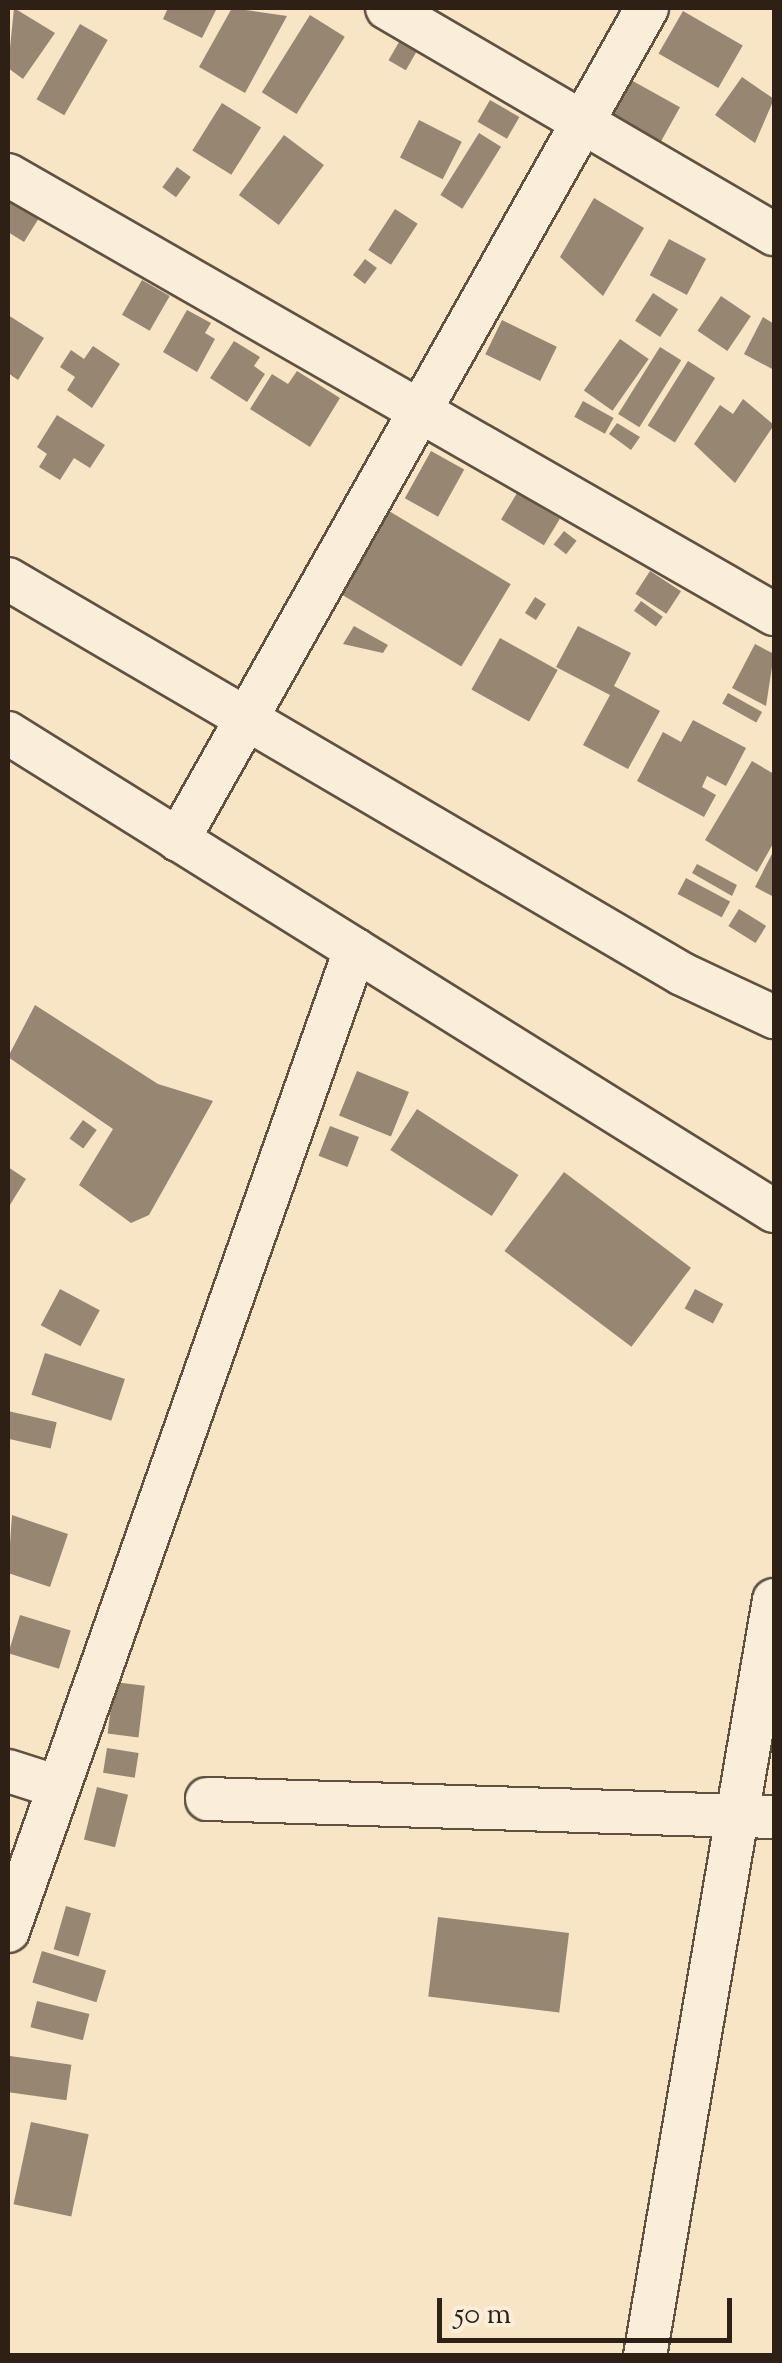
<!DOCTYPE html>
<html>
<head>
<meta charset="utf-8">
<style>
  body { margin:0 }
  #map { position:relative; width:782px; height:2363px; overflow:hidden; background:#f8e5c6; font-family:"Sorts Mill Goudy",serif }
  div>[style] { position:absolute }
  .building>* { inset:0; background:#978671; transform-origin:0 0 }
  .roads { filter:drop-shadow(2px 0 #605141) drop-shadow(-2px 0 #605141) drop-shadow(0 2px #605141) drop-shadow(0 -2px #605141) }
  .minor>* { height:42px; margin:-21px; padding:0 21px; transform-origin:21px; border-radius:21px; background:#faeeda }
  span { translate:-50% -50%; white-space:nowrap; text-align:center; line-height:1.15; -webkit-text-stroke:9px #faeeda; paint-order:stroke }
  .frame { position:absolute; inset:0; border:10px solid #2e2015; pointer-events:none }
  .scale { position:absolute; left:437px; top:2298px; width:295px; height:45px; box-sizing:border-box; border:5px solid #2e2015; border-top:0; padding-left:12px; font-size:30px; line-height:35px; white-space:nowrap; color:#2e2015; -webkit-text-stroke:8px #faeeda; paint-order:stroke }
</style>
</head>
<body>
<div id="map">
  <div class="building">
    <div style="clip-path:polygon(14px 8px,55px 33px,23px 79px,8px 68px)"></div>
    <div style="clip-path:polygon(168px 8px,217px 8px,202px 38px,163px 19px)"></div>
    <div style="clip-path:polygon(232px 8px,287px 16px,245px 93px,199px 67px)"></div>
    <div style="left:683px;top:11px;width:69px;height:49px;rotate:30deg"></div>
    <div style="left:310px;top:15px;width:41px;height:91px;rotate:32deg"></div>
    <div style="left:80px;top:24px;width:32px;height:87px;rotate:30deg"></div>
    <div style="left:399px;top:42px;width:20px;height:21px;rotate:30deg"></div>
    <div style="clip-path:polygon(742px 77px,774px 99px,755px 143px,715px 115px)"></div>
    <div style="left:631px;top:80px;width:56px;height:43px;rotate:29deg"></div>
    <div style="left:490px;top:100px;width:34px;height:25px;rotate:30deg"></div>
    <div style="left:222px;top:103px;width:46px;height:56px;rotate:32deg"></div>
    <div style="left:419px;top:120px;width:48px;height:42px;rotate:27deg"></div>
    <div style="left:479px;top:133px;width:26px;height:73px;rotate:32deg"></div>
    <div style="left:284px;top:135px;width:50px;height:75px;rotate:37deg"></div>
    <div style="left:177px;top:167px;width:17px;height:25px;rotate:36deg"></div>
    <div style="clip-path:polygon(594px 198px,644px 228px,603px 296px,560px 257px)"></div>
    <div style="clip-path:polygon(8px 199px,39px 218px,24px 242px,8px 232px)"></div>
    <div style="left:395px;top:209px;width:27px;height:49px;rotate:33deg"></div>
    <div style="left:669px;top:239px;width:42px;height:41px;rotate:28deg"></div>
    <div style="left:365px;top:259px;width:15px;height:20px;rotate:37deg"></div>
    <div style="left:142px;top:280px;width:32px;height:40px;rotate:30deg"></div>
    <div style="left:653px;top:293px;width:30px;height:33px;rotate:33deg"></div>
    <div style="left:721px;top:296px;width:36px;height:42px;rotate:34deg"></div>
    <div style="clip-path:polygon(187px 310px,211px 323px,205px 333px,215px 339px,197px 372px,163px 352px)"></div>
    <div style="clip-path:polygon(8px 315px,44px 338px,18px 380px,8px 373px)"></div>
    <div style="clip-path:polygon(763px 317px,774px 324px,774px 370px,744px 354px)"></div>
    <div style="left:502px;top:320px;width:61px;height:38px;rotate:26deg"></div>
    <div style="left:620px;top:339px;width:35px;height:63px;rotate:35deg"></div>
    <div style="clip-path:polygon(234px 341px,260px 357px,254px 366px,265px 374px,247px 402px,210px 378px)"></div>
    <div style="clip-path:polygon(93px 346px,120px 364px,92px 408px,67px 390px,75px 377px,60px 367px,71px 350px,84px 359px)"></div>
    <div style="left:660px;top:347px;width:25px;height:79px;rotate:32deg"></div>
    <div style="left:688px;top:361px;width:32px;height:76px;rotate:32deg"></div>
    <div style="clip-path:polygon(297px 371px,340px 398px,310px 447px,250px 409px,272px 374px,288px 384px)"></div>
    <div style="clip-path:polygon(743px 399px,774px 425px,735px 483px,694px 444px,720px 405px,733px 414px)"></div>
    <div style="left:583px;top:401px;width:35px;height:18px;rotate:29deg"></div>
    <div style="clip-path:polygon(57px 415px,105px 445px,90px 468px,74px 458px,60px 480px,39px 467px,47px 454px,37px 447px)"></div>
    <div style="clip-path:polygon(617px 423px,640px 437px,631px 450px,609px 434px)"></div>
    <div style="left:431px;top:451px;width:38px;height:54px;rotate:29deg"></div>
    <div style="left:517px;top:493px;width:50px;height:31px;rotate:31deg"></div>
    <div style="left:389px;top:511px;width:142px;height:96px;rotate:31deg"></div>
    <div style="left:564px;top:531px;width:16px;height:17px;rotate:38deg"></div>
    <div style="left:650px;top:571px;width:37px;height:27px;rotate:33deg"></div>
    <div style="left:535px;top:597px;width:13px;height:19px;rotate:32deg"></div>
    <div style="left:641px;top:601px;width:27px;height:12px;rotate:36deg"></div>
    <div style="clip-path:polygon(354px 626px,388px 645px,383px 653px,343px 644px)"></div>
    <div style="clip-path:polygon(578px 626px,631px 653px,614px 686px,660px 711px,628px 769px,583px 745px,610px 695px,556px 667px)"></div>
    <div style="left:500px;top:638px;width:66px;height:59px;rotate:29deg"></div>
    <div style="clip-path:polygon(755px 644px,774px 654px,766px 706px,732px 688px)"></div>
    <div style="left:728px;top:693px;width:39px;height:12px;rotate:29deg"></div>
    <div style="clip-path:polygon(693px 720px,746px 748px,726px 786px,707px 776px,702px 787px,716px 795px,704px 817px,637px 781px,663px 732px,681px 742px)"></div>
    <div style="clip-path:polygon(752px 761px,774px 774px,774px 842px,757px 872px,705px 840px)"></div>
    <div style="clip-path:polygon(774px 850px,774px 897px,755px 887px)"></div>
    <div style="clip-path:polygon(697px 864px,737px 885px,732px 896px,692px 873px)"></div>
    <div style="left:686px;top:878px;width:50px;height:18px;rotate:28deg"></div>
    <div style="left:739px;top:909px;width:32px;height:20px;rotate:32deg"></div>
    <div style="clip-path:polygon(35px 1005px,158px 1084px,213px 1101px,149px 1215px,131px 1223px,79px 1185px,113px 1129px,8px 1057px)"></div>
    <div style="left:357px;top:1071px;width:56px;height:48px;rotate:22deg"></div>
    <div style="left:417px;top:1109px;width:121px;height:49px;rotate:33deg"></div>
    <div style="left:83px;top:1120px;width:17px;height:23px;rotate:36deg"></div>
    <div style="left:330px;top:1126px;width:31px;height:32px;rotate:21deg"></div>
    <div style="clip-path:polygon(8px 1167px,26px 1179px,8px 1208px)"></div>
    <div style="left:564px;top:1172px;width:159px;height:99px;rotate:37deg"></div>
    <div style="left:60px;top:1289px;width:45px;height:41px;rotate:28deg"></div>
    <div style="left:695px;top:1289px;width:32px;height:22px;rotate:28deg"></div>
    <div style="left:45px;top:1353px;width:84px;height:44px;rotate:18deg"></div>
    <div style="left:8px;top:1411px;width:50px;height:27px;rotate:13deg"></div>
    <div style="clip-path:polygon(12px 1515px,68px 1534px,50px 1587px,8px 1573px)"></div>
    <div style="left:20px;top:1615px;width:53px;height:40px;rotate:17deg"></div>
    <div style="left:114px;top:1682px;width:31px;height:52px;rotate:7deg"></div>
    <div style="left:107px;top:1748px;width:32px;height:25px;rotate:9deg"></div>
    <div style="left:97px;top:1787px;width:32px;height:54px;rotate:14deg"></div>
    <div style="left:66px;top:1906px;width:26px;height:45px;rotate:16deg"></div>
    <div style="left:438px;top:1917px;width:132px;height:80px;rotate:7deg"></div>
    <div style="left:42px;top:1951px;width:67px;height:33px;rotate:17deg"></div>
    <div style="left:37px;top:2001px;width:54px;height:27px;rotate:14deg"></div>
    <div style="left:10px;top:2056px;width:62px;height:36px;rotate:8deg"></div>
    <div style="left:31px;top:2122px;width:59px;height:84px;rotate:12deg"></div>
  </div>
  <div class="roads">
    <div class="minor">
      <div style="left:387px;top:8px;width:448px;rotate:30.3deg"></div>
      <div style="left:8px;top:175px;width:883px;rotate:29.82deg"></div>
      <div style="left:8px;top:579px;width:781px;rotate:30.37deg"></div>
      <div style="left:682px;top:974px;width:102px;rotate:25.1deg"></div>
      <div style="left:8px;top:733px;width:903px;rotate:31.97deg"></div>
      <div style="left:178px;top:840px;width:955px;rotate:-60.59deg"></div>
      <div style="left:8px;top:1771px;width:49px;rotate:17.7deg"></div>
      <div style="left:207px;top:1799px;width:567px;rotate:1.82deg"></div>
      <div style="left:8px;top:1931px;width:1041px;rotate:-70.52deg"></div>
      <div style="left:645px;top:2356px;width:767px;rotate:-80.32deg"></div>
    </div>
  </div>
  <div class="frame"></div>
  <div class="scale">50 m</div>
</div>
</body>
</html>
